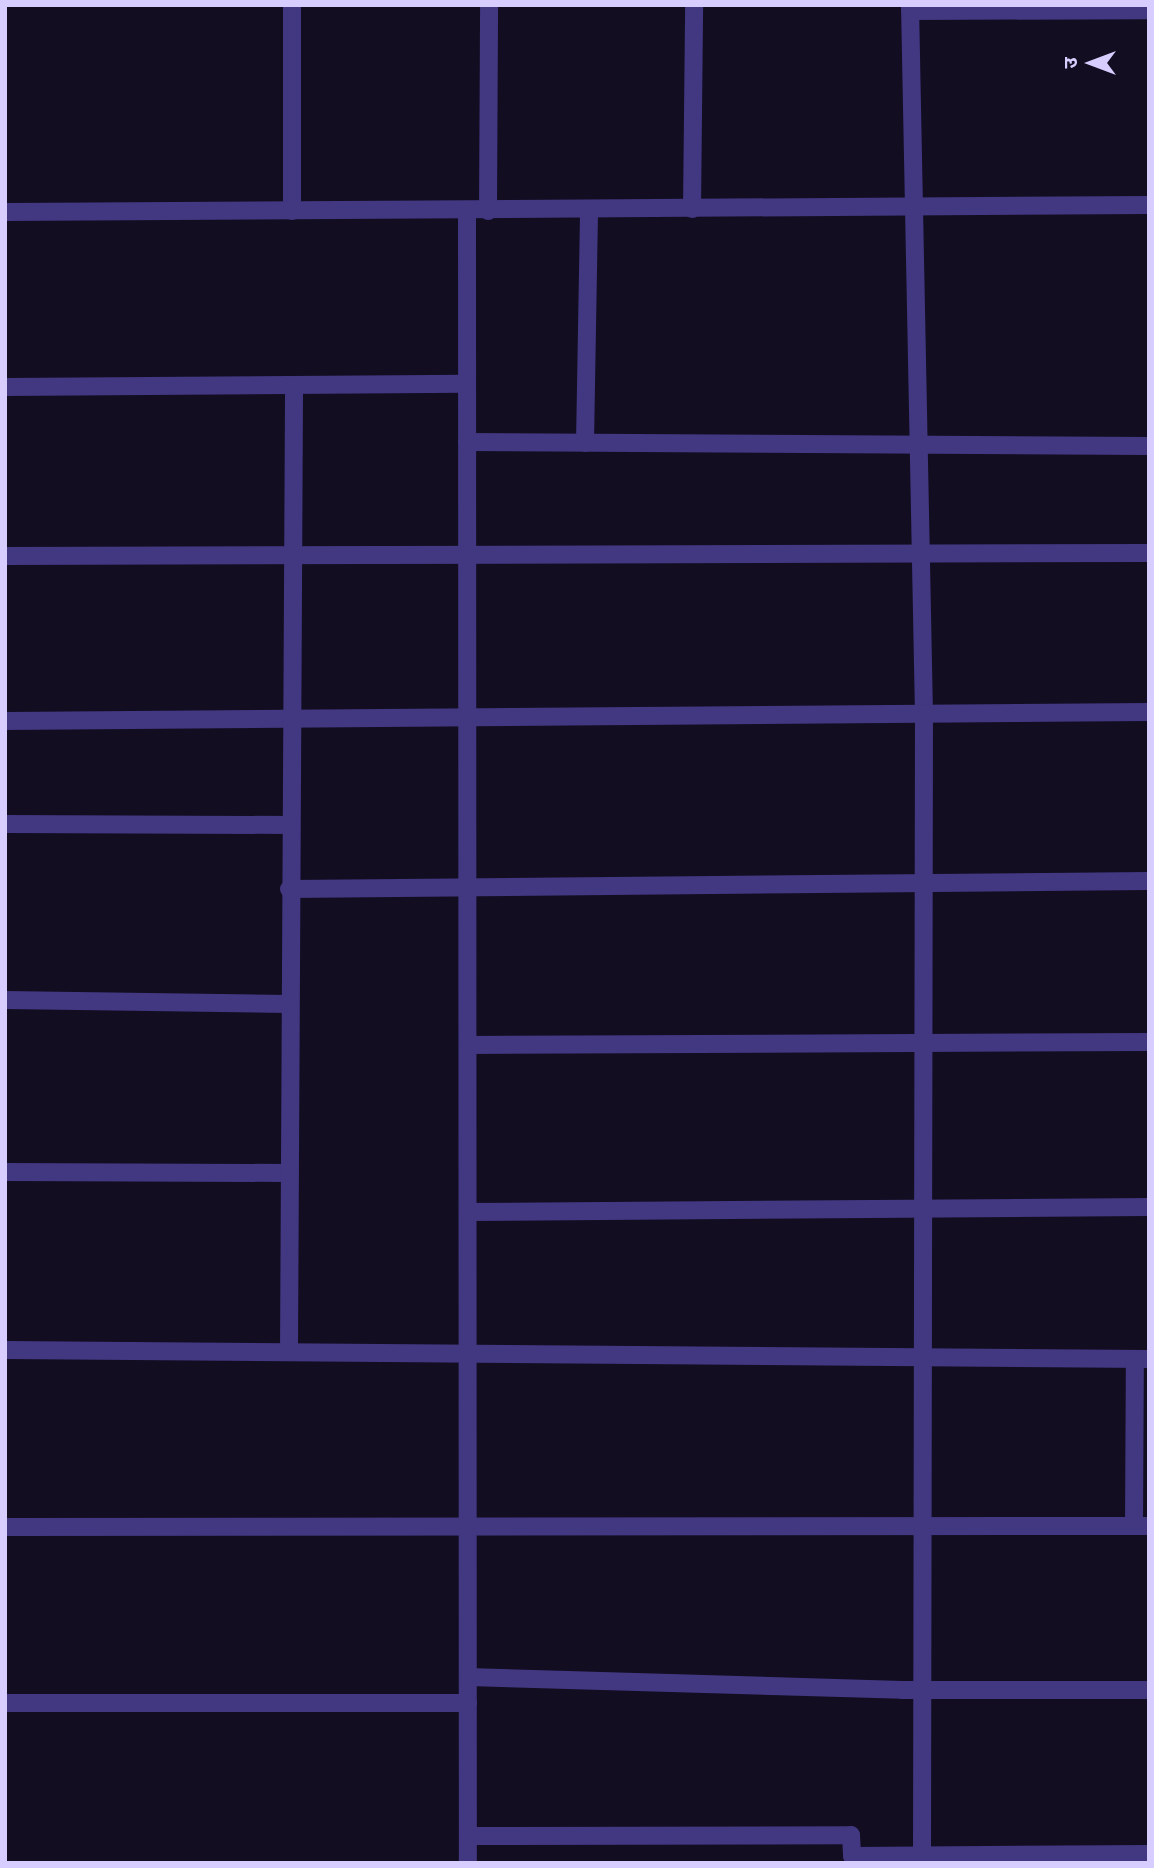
<!DOCTYPE html>
<html>
<head>
<meta charset="utf-8">
<style>
  body { margin:0 }
  #map { position:relative; width:1154px; height:1868px; overflow:hidden; background:#120d21; font-family:"Golos Text","Noto Sans Devanagari",sans-serif }
  div>[style] { position:absolute }
  .minor>* { height:18px; margin:-9px; padding:0 9px; transform-origin:9px; border-radius:9px; background:#423781 }
  .tertiary>* { height:18px; margin:-9px; padding:0 9px; transform-origin:9px; border-radius:9px; background:#423781 }
  span { translate:-50% -50%; white-space:nowrap; text-align:center; line-height:1.15; -webkit-text-stroke:6px #120d21; paint-order:stroke }
  .frame { position:absolute; inset:0; border:7px solid #d8cdff; pointer-events:none }
  .north { position:absolute; left:1056px; top:28px; width:70px; height:70px; -webkit-text-stroke:5px #120d21; paint-order:stroke; rotate:270deg; font-size:19px; font-weight:700; line-height:28px; text-align:center; color:#d8cdff }
  .north::after { content:''; display:block; margin:auto; width:24px; height:32px; background:#d8cdff; clip-path:polygon(50% 0,100% 100%,50% 72%,0 100%) }
</style>
</head>
<body>
<div id="map">
  <div class="minor">
    <div style="left:292px;top:5px;width:206px;rotate:90deg"></div>
    <div style="left:910px;top:5px;width:708px;rotate:88.87deg"></div>
    <div style="left:924px;top:713px;width:1150px;rotate:90.1deg"></div>
    <div style="left:910px;top:11px;width:239px;rotate:-0.2deg"></div>
    <div style="left:692px;top:209px;width:204px;rotate:-89.4deg"></div>
    <div style="left:467px;top:211px;width:1652px;rotate:89.97deg"></div>
    <div style="left:488px;top:211px;width:206px;rotate:-89.7deg"></div>
    <div style="left:5px;top:387px;width:462px;rotate:-0.4deg"></div>
    <div style="left:467px;top:442px;width:682px;rotate:0.34deg"></div>
    <div style="left:585px;top:443px;width:233px;rotate:-89deg"></div>
    <div style="left:5px;top:556px;width:1144px;rotate:-0.15deg"></div>
    <div style="left:5px;top:721px;width:1144px;rotate:-0.45deg"></div>
    <div style="left:5px;top:824px;width:284px;rotate:0.2deg"></div>
    <div style="left:289px;top:889px;width:860px;rotate:-0.53deg"></div>
    <div style="left:5px;top:1000px;width:283px;rotate:0.8deg"></div>
    <div style="left:468px;top:1045px;width:681px;rotate:-0.25deg"></div>
    <div style="left:5px;top:1172px;width:281px;rotate:0.2deg"></div>
    <div style="left:468px;top:1212px;width:681px;rotate:-0.42deg"></div>
    <div style="left:5px;top:1350px;width:1144px;rotate:0.45deg"></div>
    <div style="left:289px;top:1351px;width:966px;rotate:-89.7deg"></div>
    <div style="left:1134px;top:1526px;width:167px;rotate:-89.7deg"></div>
    <div style="left:5px;top:1527px;width:1144px;rotate:-0.05deg"></div>
    <div style="left:468px;top:1677px;width:434px;rotate:1.7deg"></div>
    <div style="left:902px;top:1690px;width:247px"></div>
    <div style="left:5px;top:1703px;width:463px"></div>
    <div style="left:468px;top:1836px;width:383px;rotate:-0.1deg"></div>
    <div style="left:851px;top:1835px;width:21px;rotate:87deg"></div>
    <div style="left:852px;top:1856px;width:297px;rotate:-0.4deg"></div>
  </div>
  <div class="tertiary">
    <div style="left:5px;top:212px;width:1144px;rotate:-0.35deg"></div>
  </div>
  <div class="frame"></div>
  <div class="north">उ</div>
</div>
</body>
</html>
